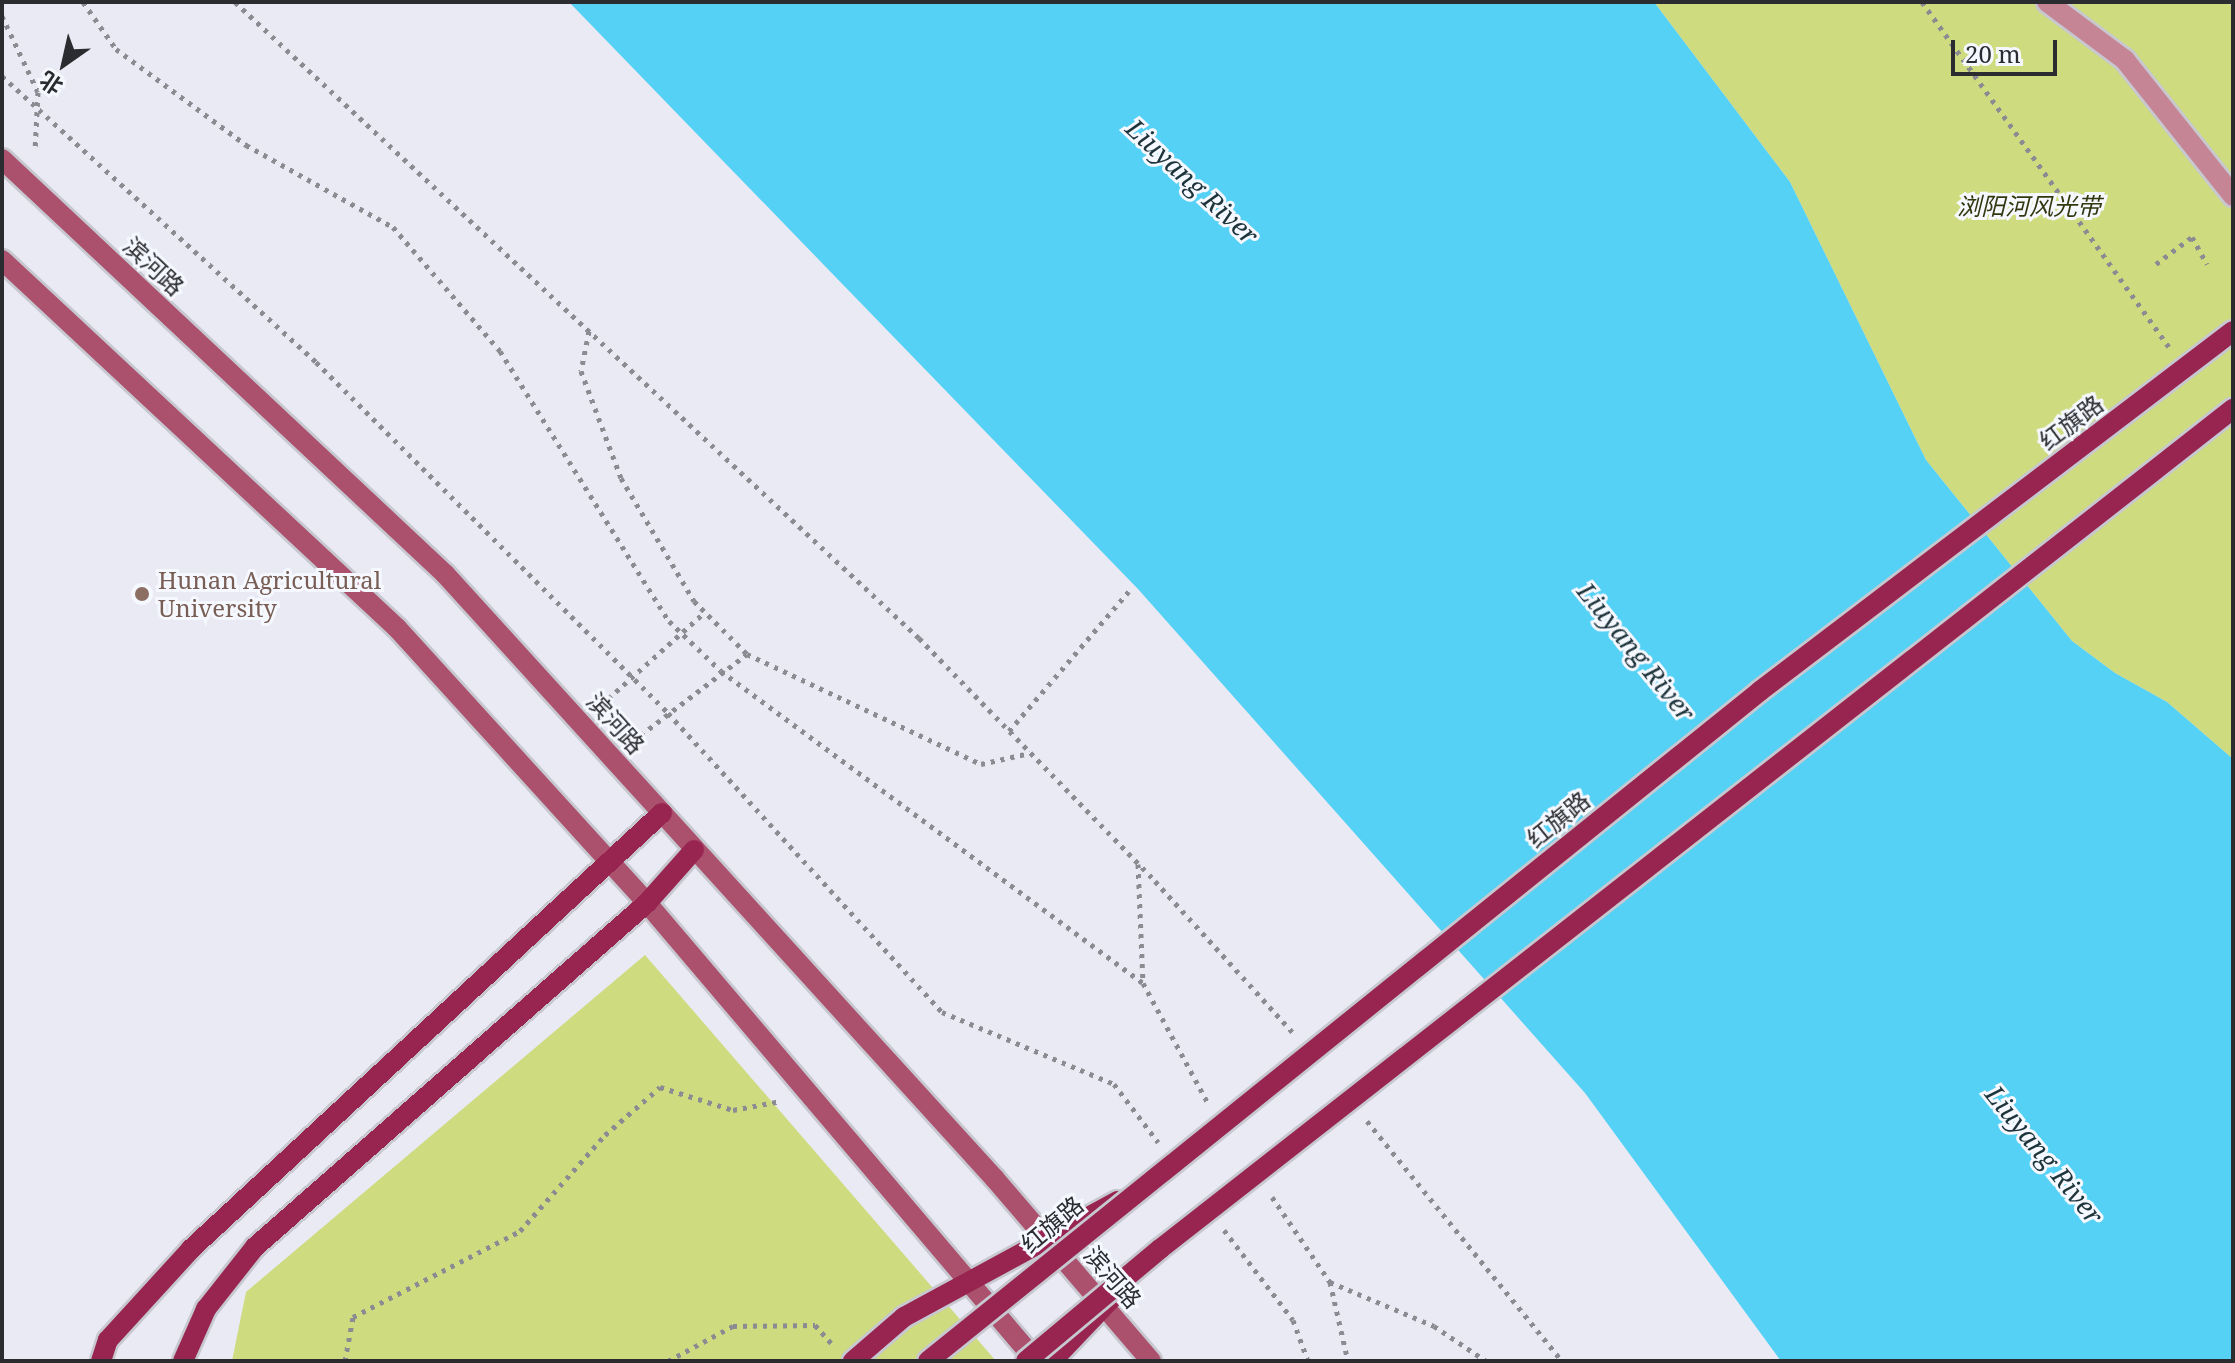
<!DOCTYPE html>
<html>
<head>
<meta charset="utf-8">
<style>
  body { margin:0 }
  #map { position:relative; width:2235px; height:1363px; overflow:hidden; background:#e9eaf3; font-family:"Noto Serif","Noto Sans SC",serif }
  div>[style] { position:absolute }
  .green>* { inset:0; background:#cfdb7f }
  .water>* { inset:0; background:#54d1f5 }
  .path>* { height:5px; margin-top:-2.5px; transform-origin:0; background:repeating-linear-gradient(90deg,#8b8c92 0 4px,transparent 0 10px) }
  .roads { filter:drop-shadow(2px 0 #c7c8d0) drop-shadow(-2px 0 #c7c8d0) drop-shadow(0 2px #c7c8d0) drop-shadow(0 -2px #c7c8d0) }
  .minor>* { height:20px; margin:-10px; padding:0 10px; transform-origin:10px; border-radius:10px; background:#c58595 }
  .secondary>* { height:20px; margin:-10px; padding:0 10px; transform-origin:10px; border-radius:10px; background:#ac516d }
  .primary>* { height:20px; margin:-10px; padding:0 10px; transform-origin:10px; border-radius:10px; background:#972550 }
  .bridges { filter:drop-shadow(2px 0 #c7c8d0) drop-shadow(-2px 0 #c7c8d0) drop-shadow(0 2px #c7c8d0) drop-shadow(0 -2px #c7c8d0) }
  .primary-bridge>* { height:20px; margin:-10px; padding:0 10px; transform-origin:10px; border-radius:10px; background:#972550 }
  .dots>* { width:22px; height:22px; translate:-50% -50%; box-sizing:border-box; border:4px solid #f6f8ff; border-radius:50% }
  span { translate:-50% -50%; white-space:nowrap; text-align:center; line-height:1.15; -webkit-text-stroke:6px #f6f8ff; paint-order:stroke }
  .park-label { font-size:24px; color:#33370f; font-style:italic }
  .street-label { font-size:24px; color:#2b2c2f }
  .education-label { font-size:24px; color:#785e54 }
  .left { translate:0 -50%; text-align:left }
  .water-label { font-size:26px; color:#1e343b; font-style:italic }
  .frame { position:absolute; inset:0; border:4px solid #2b2c2f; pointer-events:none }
  .north { position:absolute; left:24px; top:24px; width:80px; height:80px; -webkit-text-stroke:6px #f6f8ff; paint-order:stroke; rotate:214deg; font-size:22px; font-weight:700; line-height:32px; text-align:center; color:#2b2c2f }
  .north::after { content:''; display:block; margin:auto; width:28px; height:36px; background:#2b2c2f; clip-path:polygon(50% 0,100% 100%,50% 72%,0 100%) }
  .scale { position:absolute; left:1951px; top:40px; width:106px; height:36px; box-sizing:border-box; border:4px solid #2b2c2f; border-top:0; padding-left:10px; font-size:24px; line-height:28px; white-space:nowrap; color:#2b2c2f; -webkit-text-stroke:6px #f6f8ff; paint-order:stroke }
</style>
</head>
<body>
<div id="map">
  <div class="green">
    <div style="clip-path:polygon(1654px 2px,2228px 2px,2233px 8px,2233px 759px,2167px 702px,2115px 673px,2072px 641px,1926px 460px,1790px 182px)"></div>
    <div style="clip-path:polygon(645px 955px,996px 1361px,232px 1361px,246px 1292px)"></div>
  </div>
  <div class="water">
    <div style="clip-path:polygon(569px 2px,1654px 2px,1790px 182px,1926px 460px,2072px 641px,2115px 673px,2167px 702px,2233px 759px,2233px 1361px,1781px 1361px,1585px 1093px,1138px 589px)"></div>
  </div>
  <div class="path">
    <div style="left:83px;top:2px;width:57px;rotate:54.9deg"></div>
    <div style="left:116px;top:49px;width:162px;rotate:36.4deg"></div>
    <div style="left:246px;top:145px;width:168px;rotate:29.2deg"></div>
    <div style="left:393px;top:227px;width:164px;rotate:49.2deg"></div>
    <div style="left:500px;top:351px;width:319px;rotate:58deg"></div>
    <div style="left:669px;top:621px;width:72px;rotate:43.9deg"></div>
    <div style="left:721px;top:671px;width:525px;rotate:36.48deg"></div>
    <div style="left:1143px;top:983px;width:136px;rotate:61.6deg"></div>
    <div style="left:235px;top:2px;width:934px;rotate:42.92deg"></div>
    <div style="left:919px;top:638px;width:339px;rotate:45.8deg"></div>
    <div style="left:1155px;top:881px;width:207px;rotate:47.7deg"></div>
    <div style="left:1922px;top:2px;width:424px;rotate:54.4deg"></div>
    <div style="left:2px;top:16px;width:84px;rotate:64.7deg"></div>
    <div style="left:38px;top:92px;width:59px;rotate:92.9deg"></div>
    <div style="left:2px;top:76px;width:425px;rotate:42.3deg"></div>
    <div style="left:316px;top:362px;width:497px;rotate:44.9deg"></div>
    <div style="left:668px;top:713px;width:406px;rotate:47.5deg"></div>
    <div style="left:942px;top:1012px;width:186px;rotate:22.7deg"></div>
    <div style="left:1114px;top:1084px;width:73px;rotate:52.8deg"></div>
    <div style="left:2156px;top:264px;width:45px;rotate:-36.9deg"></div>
    <div style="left:2192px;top:237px;width:31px;rotate:61deg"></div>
    <div style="left:589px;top:331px;width:41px;rotate:101.3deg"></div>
    <div style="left:581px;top:371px;width:114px;rotate:69.5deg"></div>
    <div style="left:621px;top:478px;width:143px;rotate:59.3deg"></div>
    <div style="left:694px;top:601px;width:75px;rotate:45deg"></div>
    <div style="left:747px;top:654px;width:259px;rotate:25.2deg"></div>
    <div style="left:981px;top:764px;width:50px;rotate:-12.7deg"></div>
    <div style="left:601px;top:705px;width:140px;rotate:-41.8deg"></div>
    <div style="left:1009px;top:731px;width:184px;rotate:-49.4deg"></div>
    <div style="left:633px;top:741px;width:143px;rotate:-37.3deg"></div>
    <div style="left:1138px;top:864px;width:118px;rotate:87.6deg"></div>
    <div style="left:1367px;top:1121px;width:309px;rotate:50.9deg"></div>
    <div style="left:1272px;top:1197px;width:103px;rotate:55.7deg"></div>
    <div style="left:1330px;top:1282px;width:113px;rotate:22.9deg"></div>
    <div style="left:1434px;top:1326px;width:63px;rotate:33.9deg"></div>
    <div style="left:1224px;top:1230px;width:113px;rotate:52.5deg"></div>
    <div style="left:1293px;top:1320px;width:44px;rotate:69.9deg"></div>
    <div style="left:1330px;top:1282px;width:81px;rotate:77.2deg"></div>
    <div style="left:345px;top:1361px;width:45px;rotate:-79.7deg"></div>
    <div style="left:353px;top:1317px;width:188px;rotate:-27.2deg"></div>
    <div style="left:520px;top:1231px;width:128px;rotate:-48.5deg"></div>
    <div style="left:605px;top:1135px;width:73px;rotate:-41.1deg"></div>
    <div style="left:660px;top:1087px;width:77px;rotate:17.5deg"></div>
    <div style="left:733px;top:1110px;width:49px;rotate:-10.6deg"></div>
    <div style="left:668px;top:1361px;width:74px;rotate:-28.3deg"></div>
    <div style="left:733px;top:1326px;width:82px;rotate:-0.7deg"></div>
    <div style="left:815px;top:1325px;width:27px;rotate:48deg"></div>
  </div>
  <div class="roads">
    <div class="minor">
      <div style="left:2047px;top:2px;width:97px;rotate:36.6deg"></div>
      <div style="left:2125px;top:60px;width:174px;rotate:51.5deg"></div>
    </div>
    <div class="secondary">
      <div style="left:2px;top:159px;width:607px;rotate:43.13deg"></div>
      <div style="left:445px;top:574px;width:818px;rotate:47.73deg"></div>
      <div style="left:995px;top:1179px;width:240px;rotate:49.4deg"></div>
      <div style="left:2px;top:260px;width:540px;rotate:42.97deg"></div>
      <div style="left:397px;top:628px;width:372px;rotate:47.7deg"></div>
      <div style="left:647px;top:903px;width:601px;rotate:49.66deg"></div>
    </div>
    <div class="primary">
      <div style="left:101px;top:1361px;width:22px;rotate:-72deg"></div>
      <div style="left:108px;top:1340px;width:123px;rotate:-47.6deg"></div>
      <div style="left:191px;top:1249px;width:642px;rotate:-42.79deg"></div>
      <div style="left:183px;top:1361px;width:57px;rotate:-66.1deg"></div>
      <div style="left:206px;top:1309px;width:79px;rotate:-51.7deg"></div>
      <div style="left:255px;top:1247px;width:522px;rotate:-41.27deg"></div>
      <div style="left:647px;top:903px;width:71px;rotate:-48.4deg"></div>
      <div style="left:853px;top:1361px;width:67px;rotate:-40.8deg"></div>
      <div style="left:904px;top:1317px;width:243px;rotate:-28.5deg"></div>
      <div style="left:1052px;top:1361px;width:88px;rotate:-46.4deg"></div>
    </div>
  </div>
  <div class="bridges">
    <div class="primary-bridge">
      <div style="left:928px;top:1361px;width:1068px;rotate:-38.84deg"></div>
      <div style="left:1760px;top:691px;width:594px;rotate:-37.27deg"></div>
      <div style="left:1026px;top:1361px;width:175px;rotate:-39.9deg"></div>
      <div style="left:1160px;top:1249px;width:1363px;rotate:-38.06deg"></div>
    </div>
  </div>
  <div class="dots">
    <div style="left:142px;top:594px;background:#8d6e63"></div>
  </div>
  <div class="park-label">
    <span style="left:2029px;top:206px">浏阳河风光带</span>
  </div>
  <div class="street-label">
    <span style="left:154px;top:266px;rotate:43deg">滨河路</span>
    <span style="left:2071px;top:422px;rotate:-37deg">红旗路</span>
    <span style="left:616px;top:723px;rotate:48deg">滨河路</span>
    <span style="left:1558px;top:819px;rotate:-39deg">红旗路</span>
    <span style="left:1052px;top:1224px;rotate:-40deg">红旗路</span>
    <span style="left:1113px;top:1277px;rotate:49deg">滨河路</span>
  </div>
  <div class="education-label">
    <span class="left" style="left:158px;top:594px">Hunan Agricultural<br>University</span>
  </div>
  <div class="water-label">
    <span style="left:1192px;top:182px;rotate:43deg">Liuyang River</span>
    <span style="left:1636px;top:652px;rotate:51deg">Liuyang River</span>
    <span style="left:2044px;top:1155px;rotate:51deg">Liuyang River</span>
  </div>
  <div class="frame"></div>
  <div class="north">北</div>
  <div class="scale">20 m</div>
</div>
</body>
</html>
